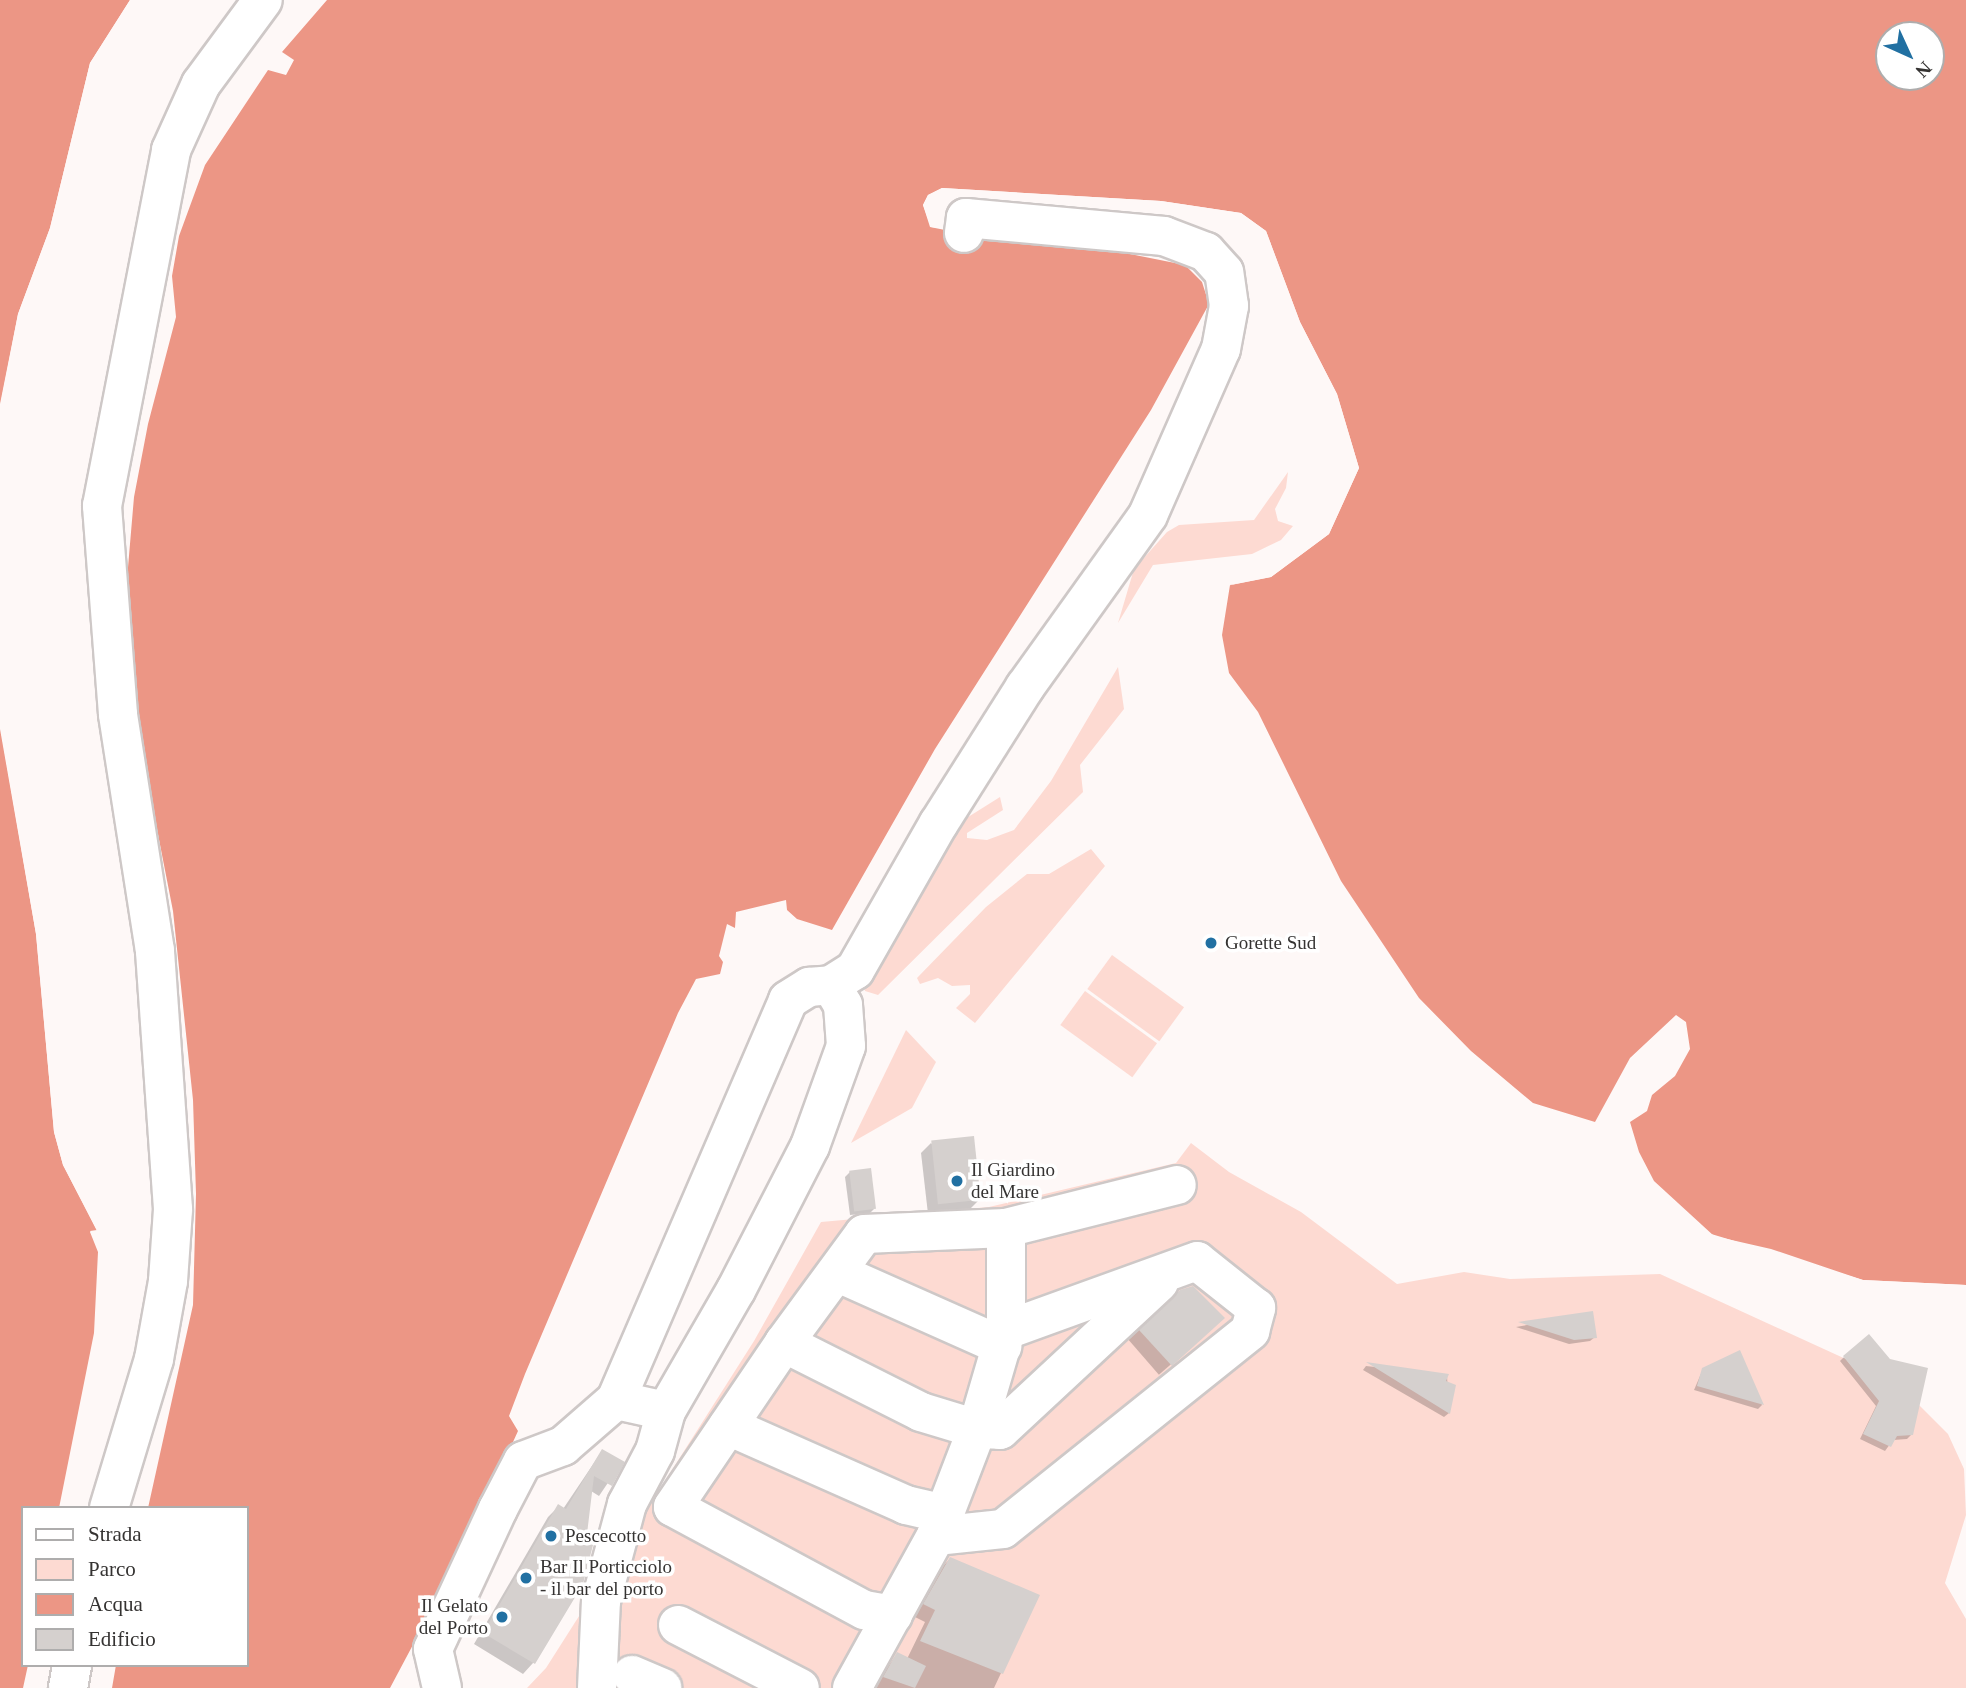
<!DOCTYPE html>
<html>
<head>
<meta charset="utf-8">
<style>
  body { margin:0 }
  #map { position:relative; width:1966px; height:1688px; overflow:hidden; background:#fef8f7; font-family:"Times New Roman",serif }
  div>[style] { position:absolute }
  .green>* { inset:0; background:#fddad2; transform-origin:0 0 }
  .water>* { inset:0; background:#ec9685 }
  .pier>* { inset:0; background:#fef8f7 }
  .shadow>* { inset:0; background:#0003; transform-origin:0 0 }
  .building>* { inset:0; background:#d5d0ce; transform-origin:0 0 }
  .roads { filter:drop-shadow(2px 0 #cec8c7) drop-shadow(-2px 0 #cec8c7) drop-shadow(0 2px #cec8c7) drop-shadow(0 -2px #cec8c7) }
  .minor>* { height:38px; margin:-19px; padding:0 19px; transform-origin:19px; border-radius:19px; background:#fff }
  .dots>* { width:19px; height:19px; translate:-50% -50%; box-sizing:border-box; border:4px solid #fff; border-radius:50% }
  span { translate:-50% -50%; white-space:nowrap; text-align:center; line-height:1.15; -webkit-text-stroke:7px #fff; paint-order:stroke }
  .poi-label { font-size:19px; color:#353332 }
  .left { translate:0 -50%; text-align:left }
  .right { translate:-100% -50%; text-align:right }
  .legend { position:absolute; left:21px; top:1506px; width:228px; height:161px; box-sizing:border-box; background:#fff; border:2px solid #aeadad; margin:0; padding:9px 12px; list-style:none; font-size:21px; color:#353332 }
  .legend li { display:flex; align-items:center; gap:14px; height:35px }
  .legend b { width:35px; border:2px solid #aeadad }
  .north { position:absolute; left:1875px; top:21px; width:70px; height:70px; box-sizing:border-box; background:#fff; border:2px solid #aeadad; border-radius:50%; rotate:135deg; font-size:19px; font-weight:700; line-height:28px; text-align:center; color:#353332 }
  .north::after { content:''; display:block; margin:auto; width:24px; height:32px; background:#2170a2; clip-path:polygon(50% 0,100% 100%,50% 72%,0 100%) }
</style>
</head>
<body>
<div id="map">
  <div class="green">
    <div style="clip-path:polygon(1288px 472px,1286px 488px,1275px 509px,1278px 521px,1293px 526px,1281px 540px,1252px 554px,1153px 565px,1118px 623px,1134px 569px,1167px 532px,1179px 525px,1254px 520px)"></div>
    <div style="clip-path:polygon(1118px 667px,1124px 709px,1080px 765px,1083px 792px,878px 995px,865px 991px,863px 982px,949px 829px,1000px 797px,1003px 810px,967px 833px,967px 838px,987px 840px,1014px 830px,1051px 781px)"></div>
    <div style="clip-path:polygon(1091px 849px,1105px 866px,975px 1023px,956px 1008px,970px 994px,970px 985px,952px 986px,938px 978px,920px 984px,917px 978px,986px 907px,1027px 874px,1049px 874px)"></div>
    <div style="left:1112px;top:955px;width:89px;height:42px;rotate:36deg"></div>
    <div style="left:1085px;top:991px;width:89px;height:42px;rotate:36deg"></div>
    <div style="clip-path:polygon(906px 1030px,936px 1062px,912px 1108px,851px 1143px)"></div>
    <div style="clip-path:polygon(1191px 1143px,1229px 1172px,1301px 1212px,1397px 1284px,1464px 1272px,1510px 1279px,1660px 1274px,1896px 1382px,1948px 1434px,1964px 1469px,1966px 1515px,1945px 1583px,1966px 1619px,1966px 1688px,527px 1688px,546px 1668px,754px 1341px,821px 1222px,989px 1207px,1176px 1163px)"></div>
  </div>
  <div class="water">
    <div style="clip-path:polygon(0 0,130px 0,90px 63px,50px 228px,18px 314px,0 404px)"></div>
    <div style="clip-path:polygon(evenodd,327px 0,1966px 0,1966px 1285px,1863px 1280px,1771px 1249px,1714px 1236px,1654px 1181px,1639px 1152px,1630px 1122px,1647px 1111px,1652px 1095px,1675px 1076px,1690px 1049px,1686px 1022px,1676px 1015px,1630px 1058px,1595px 1122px,1533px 1103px,1471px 1051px,1419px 998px,1341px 881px,1258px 712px,1229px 673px,1222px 635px,1230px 585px,1271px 577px,1329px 534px,1359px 468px,1337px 394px,1300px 322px,1266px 231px,1241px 213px,1161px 201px,942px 188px,928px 195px,923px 205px,931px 227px,1105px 249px,1185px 265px,1202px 282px,1209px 304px,1151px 410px,935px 749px,832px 930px,797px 919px,787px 910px,786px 900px,736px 912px,735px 928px,727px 924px,719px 956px,723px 962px,720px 974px,696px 979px,678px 1013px,525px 1374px,509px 1416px,518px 1431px,466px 1545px,390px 1688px,112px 1688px,116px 1665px,247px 1665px,247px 1508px,148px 1508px,193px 1305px,196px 1194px,193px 1100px,173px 911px,138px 732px,127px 579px,134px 497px,148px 424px,176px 317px,172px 276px,179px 236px,205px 165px,268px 70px,286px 75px,294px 60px,282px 52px,327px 0,1889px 35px,1931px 35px,1931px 77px,1889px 77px,1889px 35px)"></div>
    <div style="clip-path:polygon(0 729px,36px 934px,54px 1132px,63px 1165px,97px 1231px,90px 1232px,98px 1252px,94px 1333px,59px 1508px,23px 1508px,23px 1665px,28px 1665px,23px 1688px,0 1688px)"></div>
  </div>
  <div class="pier">
    <div style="clip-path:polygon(130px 0,134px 0,93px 64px,53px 228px,21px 315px,0 407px,18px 314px,50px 228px,90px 63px)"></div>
    <div style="clip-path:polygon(942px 188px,1161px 201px,1241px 213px,1266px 231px,1300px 322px,1337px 394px,1359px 468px,1329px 534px,1271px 577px,1226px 586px,1270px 574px,1327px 531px,1355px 467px,1333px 395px,1297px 323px,1263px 234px,1240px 217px,1161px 204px,943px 192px,926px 205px,933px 224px,952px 228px,950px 231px,930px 227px,923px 205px,928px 195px)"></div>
    <div style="clip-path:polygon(0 725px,39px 934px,58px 1132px,66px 1164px,100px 1229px,95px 1234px,101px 1251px,90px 1231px,97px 1230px,63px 1165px,54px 1132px,36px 934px)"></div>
    <div style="clip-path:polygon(1708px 1233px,1863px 1280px,1966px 1285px,1966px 1288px,1862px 1283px,1770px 1252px,1713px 1239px)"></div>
  </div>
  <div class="shadow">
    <div style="clip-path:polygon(931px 1143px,979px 1200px,969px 1210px,928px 1214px,921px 1153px)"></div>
    <div style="clip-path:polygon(850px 1172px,874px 1209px,870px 1213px,850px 1215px,845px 1177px)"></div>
    <div style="left:1181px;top:1292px;width:48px;height:71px;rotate:49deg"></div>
    <div style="clip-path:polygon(1592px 1313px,1595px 1337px,1590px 1341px,1569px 1344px,1516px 1327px)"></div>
    <div style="clip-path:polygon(1740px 1352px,1762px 1405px,1758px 1409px,1694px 1390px,1703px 1369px)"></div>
    <div style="clip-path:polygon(1844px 1357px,1911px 1435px,1907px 1439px,1893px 1440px,1885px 1451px,1860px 1439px,1876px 1406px,1840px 1361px)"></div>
    <div style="clip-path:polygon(1366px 1366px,1447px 1375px,1449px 1413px,1444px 1417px,1363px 1370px)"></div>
    <div style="clip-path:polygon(602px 1451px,622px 1462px,599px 1496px,591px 1491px,533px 1663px,523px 1674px,474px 1644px,548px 1517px,559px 1506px,563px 1509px)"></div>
    <div style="clip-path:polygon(950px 1559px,1037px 1596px,994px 1688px,873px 1688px,897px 1654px,907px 1659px,925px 1622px,913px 1616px,938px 1571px)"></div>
  </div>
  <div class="building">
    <div style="left:974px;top:1136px;width:64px;height:43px;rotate:84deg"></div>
    <div style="left:871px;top:1168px;width:41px;height:22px;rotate:83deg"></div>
    <div style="clip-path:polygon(1193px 1286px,1225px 1318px,1172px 1366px,1139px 1330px,1180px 1290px)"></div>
    <div style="clip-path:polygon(1593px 1311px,1597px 1338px,1574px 1340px,1518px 1322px)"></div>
    <div style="clip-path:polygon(1869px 1334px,1890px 1359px,1928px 1368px,1913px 1435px,1897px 1436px,1891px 1447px,1863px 1434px,1879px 1401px,1843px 1356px)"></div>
    <div style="clip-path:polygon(1740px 1350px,1764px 1405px,1697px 1386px,1702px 1368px)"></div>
    <div style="clip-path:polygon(1366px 1362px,1449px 1374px,1446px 1381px,1456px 1385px,1450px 1414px)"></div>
    <div style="clip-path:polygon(602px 1449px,625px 1462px,612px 1486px,594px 1476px,587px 1534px,594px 1541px,583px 1584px,535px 1664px,483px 1633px,558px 1504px,566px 1509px)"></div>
    <div style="clip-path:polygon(950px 1557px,1040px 1595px,1003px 1674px,920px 1641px,935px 1610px,923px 1604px)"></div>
    <div style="clip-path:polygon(897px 1652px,926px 1666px,915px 1688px,883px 1677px)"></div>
  </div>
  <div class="roads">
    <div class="minor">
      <div style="left:838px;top:1273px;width:180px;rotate:24deg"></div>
      <div style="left:784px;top:1343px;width:153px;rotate:26.7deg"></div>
      <div style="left:921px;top:1412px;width:59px;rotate:16.9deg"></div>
      <div style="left:977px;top:1429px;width:23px;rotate:2deg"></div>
      <div style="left:1000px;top:1430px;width:217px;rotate:-42.9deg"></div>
      <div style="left:616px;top:1400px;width:51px;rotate:12.4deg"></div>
      <div style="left:666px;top:1411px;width:140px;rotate:-60deg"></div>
      <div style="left:736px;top:1290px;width:162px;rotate:-62.8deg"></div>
      <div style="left:810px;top:1146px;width:106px;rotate:-70.2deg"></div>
      <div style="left:846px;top:1046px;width:41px;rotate:-94.2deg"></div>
      <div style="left:843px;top:1005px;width:23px;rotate:-121deg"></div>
      <div style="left:728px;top:1426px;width:195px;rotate:23.9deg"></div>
      <div style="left:906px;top:1505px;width:40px;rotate:13deg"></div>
      <div style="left:109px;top:1508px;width:156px;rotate:-73.2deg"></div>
      <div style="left:154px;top:1359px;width:79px;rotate:-79.8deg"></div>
      <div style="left:168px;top:1281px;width:72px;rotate:-86deg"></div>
      <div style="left:173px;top:1209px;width:259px;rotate:-94deg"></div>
      <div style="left:155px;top:951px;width:240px;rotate:-98.9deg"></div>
      <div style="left:118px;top:714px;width:209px;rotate:-94.4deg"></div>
      <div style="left:102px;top:506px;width:363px;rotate:-79deg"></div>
      <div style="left:171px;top:150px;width:72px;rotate:-65.6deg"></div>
      <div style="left:201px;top:84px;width:104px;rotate:-53.6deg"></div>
      <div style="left:936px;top:1536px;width:67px;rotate:-6deg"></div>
      <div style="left:1003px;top:1529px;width:317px;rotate:-38.7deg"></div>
      <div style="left:1250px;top:1331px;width:24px;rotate:-75deg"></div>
      <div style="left:1256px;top:1308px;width:75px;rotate:-141.5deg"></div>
      <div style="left:1197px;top:1261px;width:203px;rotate:160.1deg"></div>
      <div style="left:893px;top:1615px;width:29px;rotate:-170deg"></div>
      <div style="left:864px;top:1610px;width:217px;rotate:-151.7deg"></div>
      <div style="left:673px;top:1507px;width:198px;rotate:-55.9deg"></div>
      <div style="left:784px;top:1343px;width:135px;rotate:-53.7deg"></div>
      <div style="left:864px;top:1234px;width:142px;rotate:-2.4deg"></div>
      <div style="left:1006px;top:1228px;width:176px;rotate:-14.1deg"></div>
      <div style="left:678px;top:1625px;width:137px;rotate:27.3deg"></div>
      <div style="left:632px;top:1675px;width:33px;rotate:23deg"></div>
      <div style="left:68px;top:1688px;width:23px;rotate:-80deg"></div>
      <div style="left:442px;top:1688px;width:40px;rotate:-103deg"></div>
      <div style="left:433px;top:1649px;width:154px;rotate:-65.1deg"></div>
      <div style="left:498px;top:1509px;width:54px;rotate:-62.5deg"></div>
      <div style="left:523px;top:1461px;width:43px;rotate:-20.6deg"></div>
      <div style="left:563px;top:1446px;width:70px;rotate:-41deg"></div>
      <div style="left:616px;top:1400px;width:435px;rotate:-66.7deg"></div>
      <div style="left:788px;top:1000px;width:25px;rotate:-32deg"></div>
      <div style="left:809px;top:987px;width:22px;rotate:-5deg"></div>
      <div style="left:831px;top:985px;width:28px;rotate:-32deg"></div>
      <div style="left:855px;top:970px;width:169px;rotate:-60.3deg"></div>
      <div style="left:939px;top:823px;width:161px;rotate:-57.7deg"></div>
      <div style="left:1025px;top:687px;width:211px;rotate:-54.4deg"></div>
      <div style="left:1148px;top:515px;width:181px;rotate:-66.3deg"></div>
      <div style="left:1221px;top:349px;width:44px;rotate:-79.5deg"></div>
      <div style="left:1229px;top:306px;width:34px;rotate:-98deg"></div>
      <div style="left:1224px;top:272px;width:27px;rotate:-132deg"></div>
      <div style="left:1206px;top:252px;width:45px;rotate:-159.1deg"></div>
      <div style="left:1164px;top:236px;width:199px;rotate:-174.8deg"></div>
      <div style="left:966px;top:218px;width:15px;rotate:98deg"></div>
      <div style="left:597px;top:1688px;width:87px;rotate:-87.4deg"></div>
      <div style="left:601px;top:1601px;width:100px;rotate:-75deg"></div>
      <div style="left:627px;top:1504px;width:60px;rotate:-62.2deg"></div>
      <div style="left:655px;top:1451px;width:41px;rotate:-74.6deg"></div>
      <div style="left:852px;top:1688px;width:174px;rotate:-61.1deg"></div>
      <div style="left:936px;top:1536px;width:115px;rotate:-69deg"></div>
      <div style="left:977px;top:1429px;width:103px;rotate:-73.7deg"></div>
      <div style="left:1006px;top:1330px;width:102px;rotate:-90deg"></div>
    </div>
  </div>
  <div class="dots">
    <div style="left:1211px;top:943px;background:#2170a2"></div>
    <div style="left:957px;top:1181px;background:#2170a2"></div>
    <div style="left:551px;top:1536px;background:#2170a2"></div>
    <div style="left:526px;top:1578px;background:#2170a2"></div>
    <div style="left:502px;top:1617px;background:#2170a2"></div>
  </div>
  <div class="poi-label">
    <span class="left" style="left:1225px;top:943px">Gorette Sud</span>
    <span class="left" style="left:971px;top:1181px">Il Giardino<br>del Mare</span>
    <span class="left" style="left:565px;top:1536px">Pescecotto</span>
    <span class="left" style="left:540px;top:1578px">Bar Il Porticciolo<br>- il bar del porto</span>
    <span class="right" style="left:488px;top:1617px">Il Gelato<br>del Porto</span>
  </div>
  <ul class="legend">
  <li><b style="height:9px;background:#fff"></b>Strada</li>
  <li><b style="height:19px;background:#fddad2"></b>Parco</li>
  <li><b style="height:19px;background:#ec9685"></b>Acqua</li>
  <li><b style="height:19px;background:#d5d0ce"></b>Edificio</li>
  </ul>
  <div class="north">N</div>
</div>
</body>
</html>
